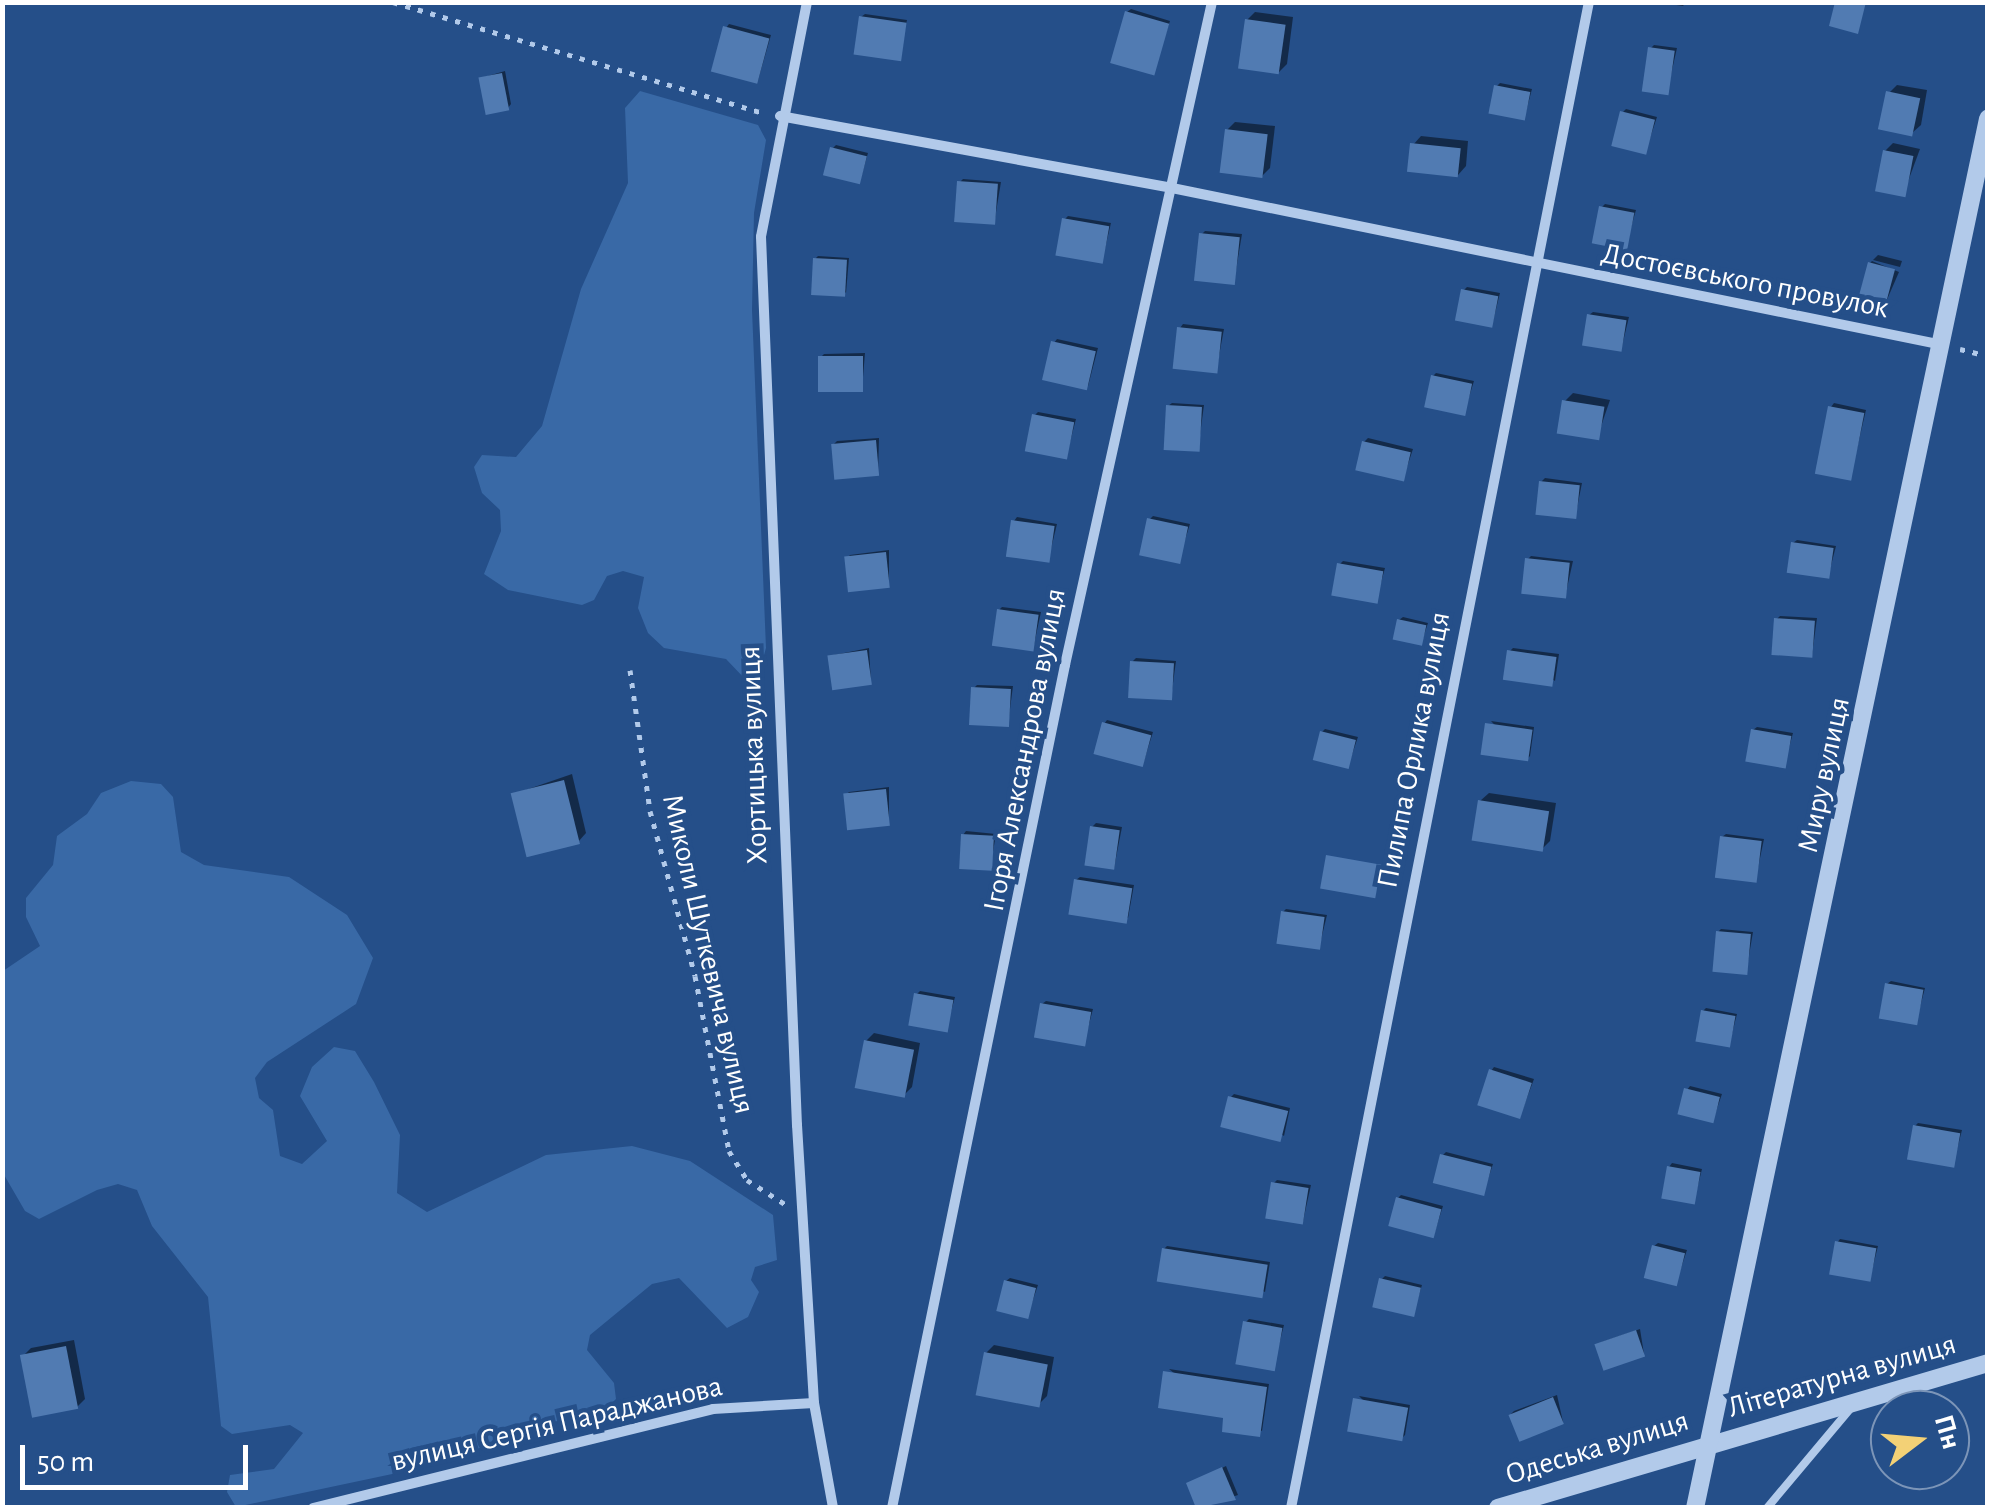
<!DOCTYPE html>
<html>
<head>
<meta charset="utf-8">
<style>
  body { margin:0 }
  #map { position:relative; width:1990px; height:1510px; overflow:hidden; background:#254f89; font-family:"Alegreya Sans",sans-serif }
  div>[style] { position:absolute }
  .green>* { inset:0; background:#3969a6 }
  .shadow>* { inset:0; background:#0007 }
  .building>* { inset:0; background:#517bb2; transform-origin:0 0 }
  .path>* { height:5px; margin-top:-2.5px; transform-origin:0; background:repeating-linear-gradient(90deg,#b2caea 0 5px,transparent 0 13px) }
  .service>* { height:8px; margin:-4px; padding:0 4px; transform-origin:4px; border-radius:4px; background:#b2caea }
  .minor>* { height:10px; margin:-5px; padding:0 5px; transform-origin:5px; border-radius:5px; background:#b2caea }
  .tertiary>* { height:18px; margin:-9px; padding:0 9px; transform-origin:9px; border-radius:9px; background:#b2caea }
  span { translate:-50% -50%; white-space:nowrap; text-align:center; line-height:1.15; -webkit-text-stroke:9px #254f89; paint-order:stroke }
  .street-label { font-size:30px; color:#fff }
  .frame { position:absolute; inset:0; border:5px solid #fff; pointer-events:none }
  .north { position:absolute; left:1870px; top:1390px; width:100px; height:100px; box-sizing:border-box; background:#254f89; border:2px solid #7c95b8; border-radius:50%; rotate:74deg; font-size:28px; font-weight:700; line-height:40px; text-align:center; color:#fff }
  .north::after { content:''; display:block; margin:auto; width:35px; height:45px; background:#f3d176; clip-path:polygon(50% 0,100% 100%,50% 72%,0 100%) }
  .scale { position:absolute; left:20px; top:1445px; width:228px; height:45px; box-sizing:border-box; border:5px solid #fff; border-top:0; padding-left:12px; font-size:30px; line-height:35px; white-space:nowrap; color:#fff; -webkit-text-stroke:8px #254f89; paint-order:stroke }
</style>
</head>
<body>
<div id="map">
  <div class="green">
    <div style="clip-path:polygon(640px 91px,758px 125px,766px 140px,754px 213px,752px 310px,766px 648px,759px 673px,746px 680px,726px 659px,664px 648px,648px 633px,638px 608px,644px 577px,623px 571px,607px 576px,594px 600px,582px 605px,508px 590px,484px 574px,501px 531px,500px 510px,482px 493px,474px 467px,482px 455px,516px 457px,542px 426px,581px 289px,628px 183px,625px 108px)"></div>
    <div style="clip-path:polygon(131px 781px,161px 784px,173px 797px,181px 852px,204px 865px,289px 877px,347px 915px,373px 958px,356px 1004px,267px 1062px,255px 1078px,259px 1098px,273px 1110px,280px 1156px,302px 1164px,327px 1141px,300px 1096px,312px 1067px,334px 1047px,355px 1051px,374px 1082px,400px 1135px,397px 1193px,427px 1212px,546px 1155px,632px 1146px,690px 1161px,773px 1215px,777px 1260px,755px 1267px,751px 1280px,759px 1292px,748px 1317px,727px 1328px,679px 1278px,652px 1284px,590px 1335px,587px 1350px,614px 1383px,616px 1399px,599px 1415px,551px 1422px,430px 1466px,236px 1507px,227px 1492px,230px 1475px,274px 1469px,303px 1433px,290px 1425px,232px 1434px,221px 1426px,208px 1297px,152px 1226px,137px 1190px,118px 1184px,97px 1190px,39px 1219px,25px 1211px,3px 1173px,3px 971px,40px 946px,26px 917px,26px 898px,53px 865px,57px 836px,87px 814px,101px 793px)"></div>
  </div>
  <div class="shadow">
    <div style="clip-path:polygon(1656px 2px,1686px 2px,1683px 6px)"></div>
    <div style="clip-path:polygon(1131px 9px,1170px 21px,1152px 75px,1127px 12px)"></div>
    <div style="clip-path:polygon(1255px 12px,1293px 17px,1287px 64px,1279px 72px,1247px 20px)"></div>
    <div style="clip-path:polygon(865px 14px,907px 20px,898px 60px,861px 17px)"></div>
    <div style="clip-path:polygon(729px 24px,771px 35px,758px 80px,726px 28px)"></div>
    <div style="clip-path:polygon(1654px 45px,1677px 48px,1667px 92px,1651px 48px)"></div>
    <div style="clip-path:polygon(505px 71px,511px 104px,508px 108px,481px 78px)"></div>
    <div style="clip-path:polygon(1500px 83px,1532px 89px,1524px 119px,1497px 86px)"></div>
    <div style="clip-path:polygon(1897px 85px,1927px 90px,1921px 125px,1912px 133px,1889px 93px)"></div>
    <div style="clip-path:polygon(1626px 109px,1657px 117px,1645px 153px,1623px 112px)"></div>
    <div style="clip-path:polygon(1235px 122px,1275px 126px,1270px 168px,1262px 176px,1227px 130px)"></div>
    <div style="clip-path:polygon(1421px 136px,1468px 141px,1466px 166px,1458px 175px,1413px 145px)"></div>
    <div style="clip-path:polygon(1893px 143px,1920px 149px,1903px 195px,1885px 151px)"></div>
    <div style="clip-path:polygon(836px 145px,868px 153px,860px 181px,832px 149px)"></div>
    <div style="clip-path:polygon(963px 179px,1001px 182px,994px 224px,960px 182px)"></div>
    <div style="clip-path:polygon(1605px 204px,1636px 210px,1625px 248px,1602px 207px)"></div>
    <div style="clip-path:polygon(1068px 216px,1111px 223px,1102px 261px,1064px 220px)"></div>
    <div style="clip-path:polygon(1205px 231px,1242px 234px,1234px 282px,1202px 234px)"></div>
    <div style="clip-path:polygon(1878px 255px,1902px 261px,1900px 267px,1873px 260px)"></div>
    <div style="clip-path:polygon(818px 256px,849px 258px,846px 293px,815px 259px)"></div>
    <div style="clip-path:polygon(1872px 261px,1899px 272px,1886px 302px,1870px 263px)"></div>
    <div style="clip-path:polygon(1467px 287px,1500px 293px,1492px 325px,1464px 290px)"></div>
    <div style="clip-path:polygon(1593px 312px,1629px 317px,1621px 350px,1589px 315px)"></div>
    <div style="clip-path:polygon(1183px 324px,1224px 329px,1216px 372px,1180px 328px)"></div>
    <div style="clip-path:polygon(1057px 339px,1098px 348px,1088px 386px,1054px 343px)"></div>
    <div style="clip-path:polygon(865px 353px,862px 389px,821px 357px,824px 354px)"></div>
    <div style="clip-path:polygon(1436px 373px,1474px 381px,1464px 413px,1433px 376px)"></div>
    <div style="clip-path:polygon(1573px 393px,1610px 400px,1597px 438px,1565px 401px)"></div>
    <div style="clip-path:polygon(1172px 403px,1204px 405px,1198px 450px,1168px 406px)"></div>
    <div style="clip-path:polygon(1834px 403px,1866px 410px,1850px 478px,1831px 407px)"></div>
    <div style="clip-path:polygon(1038px 412px,1076px 419px,1066px 457px,1035px 415px)"></div>
    <div style="clip-path:polygon(879px 438px,878px 474px,834px 444px,837px 441px)"></div>
    <div style="clip-path:polygon(1368px 438px,1413px 449px,1403px 479px,1364px 442px)"></div>
    <div style="clip-path:polygon(1545px 478px,1582px 483px,1575px 518px,1541px 482px)"></div>
    <div style="clip-path:polygon(1153px 516px,1190px 524px,1178px 562px,1150px 519px)"></div>
    <div style="clip-path:polygon(1017px 517px,1057px 524px,1048px 561px,1014px 521px)"></div>
    <div style="clip-path:polygon(1797px 540px,1836px 546px,1828px 577px,1793px 543px)"></div>
    <div style="clip-path:polygon(889px 550px,889px 586px,847px 558px,850px 555px)"></div>
    <div style="clip-path:polygon(1531px 556px,1573px 561px,1565px 597px,1528px 559px)"></div>
    <div style="clip-path:polygon(1343px 561px,1385px 568px,1376px 601px,1340px 564px)"></div>
    <div style="clip-path:polygon(1002px 607px,1041px 612px,1033px 649px,999px 610px)"></div>
    <div style="clip-path:polygon(1780px 616px,1817px 618px,1812px 655px,1777px 619px)"></div>
    <div style="clip-path:polygon(1403px 617px,1428px 623px,1421px 644px,1399px 620px)"></div>
    <div style="clip-path:polygon(869px 648px,871px 683px,831px 658px,834px 655px)"></div>
    <div style="clip-path:polygon(1513px 648px,1559px 654px,1555px 681px,1510px 651px)"></div>
    <div style="clip-path:polygon(1136px 658px,1176px 661px,1171px 698px,1132px 662px)"></div>
    <div style="clip-path:polygon(977px 685px,1013px 686px,1008px 724px,974px 688px)"></div>
    <div style="clip-path:polygon(1107px 720px,1153px 732px,1143px 764px,1104px 724px)"></div>
    <div style="clip-path:polygon(1491px 721px,1534px 727px,1530px 756px,1527px 759px)"></div>
    <div style="clip-path:polygon(1757px 727px,1793px 733px,1784px 766px,1753px 730px)"></div>
    <div style="clip-path:polygon(1325px 729px,1358px 737px,1348px 766px,1322px 732px)"></div>
    <div style="clip-path:polygon(572px 774px,586px 833px,578px 842px,514px 794px)"></div>
    <div style="clip-path:polygon(889px 787px,889px 823px,846px 795px,849px 792px)"></div>
    <div style="clip-path:polygon(1489px 793px,1556px 803px,1550px 841px,1542px 849px,1480px 801px)"></div>
    <div style="clip-path:polygon(1096px 823px,1122px 827px,1114px 868px,1092px 827px)"></div>
    <div style="clip-path:polygon(966px 831px,996px 834px,990px 869px,963px 835px)"></div>
    <div style="clip-path:polygon(1726px 834px,1764px 839px,1755px 882px,1722px 837px)"></div>
    <div style="clip-path:polygon(1080px 877px,1134px 885px,1128px 918px,1076px 880px)"></div>
    <div style="clip-path:polygon(1286px 909px,1327px 915px,1319px 948px,1283px 912px)"></div>
    <div style="clip-path:polygon(1721px 929px,1753px 932px,1746px 973px,1718px 932px)"></div>
    <div style="clip-path:polygon(1891px 981px,1925px 988px,1916px 1022px,1887px 984px)"></div>
    <div style="clip-path:polygon(920px 991px,955px 997px,946px 1030px,917px 994px)"></div>
    <div style="clip-path:polygon(1046px 1001px,1093px 1009px,1084px 1043px,1042px 1004px)"></div>
    <div style="clip-path:polygon(1706px 1008px,1737px 1014px,1729px 1045px,1703px 1011px)"></div>
    <div style="clip-path:polygon(874px 1033px,920px 1043px,912px 1087px,904px 1095px,866px 1041px)"></div>
    <div style="clip-path:polygon(1494px 1067px,1534px 1079px,1520px 1116px,1491px 1071px)"></div>
    <div style="clip-path:polygon(1690px 1086px,1722px 1094px,1713px 1120px,1687px 1090px)"></div>
    <div style="clip-path:polygon(1234px 1094px,1290px 1108px,1284px 1136px,1230px 1098px)"></div>
    <div style="clip-path:polygon(1918px 1123px,1962px 1130px,1953px 1165px,1915px 1126px)"></div>
    <div style="clip-path:polygon(1446px 1152px,1493px 1164px,1483px 1194px,1443px 1155px)"></div>
    <div style="clip-path:polygon(1672px 1163px,1702px 1169px,1694px 1201px,1669px 1167px)"></div>
    <div style="clip-path:polygon(1277px 1180px,1311px 1185px,1303px 1221px,1273px 1184px)"></div>
    <div style="clip-path:polygon(1401px 1195px,1443px 1206px,1434px 1234px,1398px 1198px)"></div>
    <div style="clip-path:polygon(1840px 1239px,1878px 1246px,1870px 1278px,1837px 1243px)"></div>
    <div style="clip-path:polygon(1658px 1243px,1687px 1250px,1676px 1283px,1654px 1246px)"></div>
    <div style="clip-path:polygon(1167px 1246px,1270px 1262px,1265px 1292px,1164px 1249px)"></div>
    <div style="clip-path:polygon(1385px 1276px,1422px 1285px,1413px 1314px,1382px 1279px)"></div>
    <div style="clip-path:polygon(1010px 1278px,1038px 1285px,1027px 1317px,1006px 1281px)"></div>
    <div style="clip-path:polygon(1249px 1319px,1284px 1325px,1273px 1368px,1246px 1322px)"></div>
    <div style="clip-path:polygon(1640px 1329px,1644px 1354px,1598px 1345px,1602px 1342px)"></div>
    <div style="clip-path:polygon(74px 1340px,85px 1399px,77px 1407px,23px 1356px,31px 1348px)"></div>
    <div style="clip-path:polygon(994px 1345px,1054px 1357px,1047px 1396px,1039px 1404px,986px 1353px)"></div>
    <div style="clip-path:polygon(1169px 1369px,1269px 1384px,1262px 1431px,1226px 1416px)"></div>
    <div style="clip-path:polygon(1557px 1395px,1563px 1422px,1511px 1414px,1514px 1411px)"></div>
    <div style="clip-path:polygon(1359px 1396px,1410px 1405px,1405px 1435px,1401px 1439px)"></div>
    <div style="clip-path:polygon(1226px 1466px,1238px 1495px,1199px 1508px,1189px 1484px)"></div>
  </div>
  <div class="building">
    <div style="clip-path:polygon(1835px 2px,1866px 2px,1858px 34px,1829px 26px)"></div>
    <div style="left:1125px;top:11px;width:46px;height:54px;rotate:16deg"></div>
    <div style="left:859px;top:16px;width:48px;height:39px;rotate:8deg"></div>
    <div style="left:1245px;top:19px;width:41px;height:50px;rotate:8deg"></div>
    <div style="left:723px;top:26px;width:48px;height:47px;rotate:15deg"></div>
    <div style="left:1648px;top:47px;width:27px;height:45px;rotate:8deg"></div>
    <div style="left:502px;top:73px;width:38px;height:24px;rotate:79deg"></div>
    <div style="left:1494px;top:85px;width:37px;height:29px;rotate:11deg"></div>
    <div style="left:1886px;top:91px;width:35px;height:39px;rotate:12deg"></div>
    <div style="left:1620px;top:111px;width:36px;height:36px;rotate:14deg"></div>
    <div style="left:1225px;top:129px;width:43px;height:44px;rotate:7deg"></div>
    <div style="left:1410px;top:143px;width:51px;height:29px;rotate:6deg"></div>
    <div style="left:830px;top:147px;width:38px;height:29px;rotate:14deg"></div>
    <div style="left:1883px;top:150px;width:31px;height:42px;rotate:11deg"></div>
    <div style="left:957px;top:181px;width:41px;height:41px;rotate:4deg"></div>
    <div style="left:1599px;top:206px;width:36px;height:38px;rotate:11deg"></div>
    <div style="left:1062px;top:218px;width:48px;height:38px;rotate:10deg"></div>
    <div style="left:1199px;top:233px;width:41px;height:48px;rotate:6deg"></div>
    <div style="left:813px;top:258px;width:34px;height:37px;rotate:3deg"></div>
    <div style="left:1868px;top:262px;width:28px;height:36px;rotate:15deg"></div>
    <div style="left:1461px;top:289px;width:38px;height:32px;rotate:11deg"></div>
    <div style="left:1587px;top:314px;width:40px;height:32px;rotate:9deg"></div>
    <div style="left:1177px;top:327px;width:45px;height:42px;rotate:6deg"></div>
    <div style="left:1051px;top:341px;width:46px;height:40px;rotate:13deg"></div>
    <div style="left:818px;top:356px;width:45px;height:36px"></div>
    <div style="left:1431px;top:375px;width:42px;height:33px;rotate:12deg"></div>
    <div style="left:1562px;top:400px;width:43px;height:34px;rotate:9deg"></div>
    <div style="left:1166px;top:405px;width:36px;height:45px;rotate:3deg"></div>
    <div style="left:1828px;top:406px;width:37px;height:69px;rotate:11deg"></div>
    <div style="left:1032px;top:414px;width:43px;height:38px;rotate:11deg"></div>
    <div style="left:876px;top:440px;width:36px;height:45px;rotate:85deg"></div>
    <div style="left:1362px;top:441px;width:50px;height:30px;rotate:13deg"></div>
    <div style="left:1539px;top:481px;width:41px;height:34px;rotate:6deg"></div>
    <div style="left:1147px;top:518px;width:42px;height:38px;rotate:12deg"></div>
    <div style="left:1011px;top:520px;width:44px;height:37px;rotate:8deg"></div>
    <div style="left:1791px;top:542px;width:43px;height:31px;rotate:8deg"></div>
    <div style="left:886px;top:552px;width:36px;height:42px;rotate:84deg"></div>
    <div style="left:1525px;top:558px;width:45px;height:36px;rotate:6deg"></div>
    <div style="left:1337px;top:563px;width:47px;height:33px;rotate:10deg"></div>
    <div style="left:997px;top:609px;width:42px;height:37px;rotate:8deg"></div>
    <div style="left:1774px;top:618px;width:41px;height:37px;rotate:4deg"></div>
    <div style="left:1397px;top:619px;width:30px;height:21px;rotate:12deg"></div>
    <div style="left:867px;top:650px;width:35px;height:40px;rotate:82deg"></div>
    <div style="left:1507px;top:650px;width:50px;height:30px;rotate:8deg"></div>
    <div style="left:1130px;top:661px;width:44px;height:37px;rotate:3deg"></div>
    <div style="left:971px;top:687px;width:40px;height:38px;rotate:3deg"></div>
    <div style="left:1102px;top:722px;width:51px;height:33px;rotate:15deg"></div>
    <div style="left:1485px;top:723px;width:48px;height:32px;rotate:8deg"></div>
    <div style="left:1751px;top:729px;width:41px;height:33px;rotate:10deg"></div>
    <div style="left:1320px;top:731px;width:37px;height:30px;rotate:14deg"></div>
    <div style="left:564px;top:780px;width:66px;height:55px;rotate:76deg"></div>
    <div style="left:886px;top:789px;width:37px;height:43px;rotate:84deg"></div>
    <div style="left:1478px;top:800px;width:72px;height:41px;rotate:9deg"></div>
    <div style="left:1090px;top:826px;width:30px;height:40px;rotate:8deg"></div>
    <div style="left:961px;top:834px;width:33px;height:35px;rotate:3deg"></div>
    <div style="left:1720px;top:836px;width:42px;height:42px;rotate:7deg"></div>
    <div style="left:1326px;top:855px;width:56px;height:34px;rotate:10deg"></div>
    <div style="left:1074px;top:879px;width:59px;height:36px;rotate:9deg"></div>
    <div style="left:1281px;top:911px;width:44px;height:33px;rotate:8deg"></div>
    <div style="left:1716px;top:931px;width:35px;height:41px;rotate:5deg"></div>
    <div style="left:1885px;top:983px;width:39px;height:36px;rotate:10deg"></div>
    <div style="left:914px;top:993px;width:40px;height:33px;rotate:10deg"></div>
    <div style="left:1040px;top:1003px;width:52px;height:35px;rotate:10deg"></div>
    <div style="left:1701px;top:1010px;width:35px;height:32px;rotate:10deg"></div>
    <div style="left:864px;top:1040px;width:51px;height:49px;rotate:11deg"></div>
    <div style="left:1489px;top:1069px;width:45px;height:38px;rotate:18deg"></div>
    <div style="left:1684px;top:1088px;width:37px;height:27px;rotate:14deg"></div>
    <div style="left:1228px;top:1096px;width:62px;height:32px;rotate:14deg"></div>
    <div style="left:1913px;top:1125px;width:48px;height:35px;rotate:10deg"></div>
    <div style="left:1440px;top:1154px;width:53px;height:30px;rotate:14deg"></div>
    <div style="left:1667px;top:1166px;width:34px;height:33px;rotate:10deg"></div>
    <div style="left:1271px;top:1182px;width:38px;height:37px;rotate:9deg"></div>
    <div style="left:1396px;top:1197px;width:47px;height:30px;rotate:15deg"></div>
    <div style="left:1835px;top:1241px;width:42px;height:34px;rotate:10deg"></div>
    <div style="left:1652px;top:1245px;width:34px;height:34px;rotate:14deg"></div>
    <div style="left:1162px;top:1248px;width:107px;height:34px;rotate:9deg"></div>
    <div style="left:1379px;top:1278px;width:43px;height:30px;rotate:13deg"></div>
    <div style="left:1004px;top:1280px;width:33px;height:32px;rotate:14deg"></div>
    <div style="left:1243px;top:1321px;width:40px;height:44px;rotate:10deg"></div>
    <div style="left:1636px;top:1330px;width:28px;height:44px;rotate:71deg"></div>
    <div style="left:66px;top:1346px;width:64px;height:47px;rotate:79deg"></div>
    <div style="left:984px;top:1352px;width:65px;height:44px;rotate:11deg"></div>
    <div style="clip-path:polygon(1163px 1371px,1267px 1387px,1260px 1437px,1222px 1432px,1223px 1418px,1158px 1408px)"></div>
    <div style="left:1553px;top:1397px;width:29px;height:48px;rotate:68deg"></div>
    <div style="left:1353px;top:1398px;width:56px;height:34px;rotate:10deg"></div>
    <div style="clip-path:polygon(1222px 1467px,1236px 1500px,1196px 1508px,1186px 1483px)"></div>
  </div>
  <div class="path">
    <div style="left:393px;top:2px;width:386px;rotate:16.7deg"></div>
    <div style="left:1960px;top:349px;width:29px;rotate:14deg"></div>
    <div style="left:630px;top:670px;width:142px;rotate:81.9deg"></div>
    <div style="left:650px;top:811px;width:171px;rotate:74.7deg"></div>
    <div style="left:695px;top:976px;width:178px;rotate:79deg"></div>
    <div style="left:729px;top:1151px;width:34px;rotate:58deg"></div>
    <div style="left:747px;top:1180px;width:45px;rotate:32.3deg"></div>
  </div>
  <div class="service">
    <div style="left:1767px;top:1508px;width:131px;rotate:-50deg"></div>
  </div>
  <div class="minor">
    <div style="left:807px;top:2px;width:239px;rotate:101.1deg"></div>
    <div style="left:761px;top:237px;width:889px;rotate:87.68deg"></div>
    <div style="left:797px;top:1125px;width:279px;rotate:86.5deg"></div>
    <div style="left:814px;top:1403px;width:107px;rotate:79.7deg"></div>
    <div style="left:780px;top:116px;width:399px;rotate:10.4deg"></div>
    <div style="left:1172px;top:188px;width:786px;rotate:11.52deg"></div>
    <div style="left:313px;top:1508px;width:412px;rotate:-13.9deg"></div>
    <div style="left:713px;top:1409px;width:101px;rotate:-3.4deg"></div>
    <div style="left:892px;top:1508px;width:861px;rotate:-78.4deg"></div>
    <div style="left:1065px;top:665px;width:679px;rotate:-77.5deg"></div>
    <div style="left:1291px;top:1508px;width:1535px;rotate:-78.81deg"></div>
  </div>
  <div class="tertiary">
    <div style="left:1498px;top:1508px;width:511px;rotate:-16.48deg"></div>
    <div style="left:1695px;top:1508px;width:1420px;rotate:-78.09deg"></div>
  </div>
  <div class="street-label">
    <span style="left:1745px;top:281px;rotate:11deg">Достоєвського провулок</span>
    <span style="left:1025px;top:750px;rotate:-79deg">Ігоря Александрова вулиця</span>
    <span style="left:1414px;top:750px;rotate:-79deg">Пилипа Орлика вулиця</span>
    <span style="left:754px;top:755px;rotate:-92deg">Хортицька вулиця</span>
    <span style="left:1824px;top:775px;rotate:-78deg">Миру вулиця</span>
    <span style="left:708px;top:954px;rotate:77deg">Миколи Шуткевича вулиця</span>
    <span style="left:1842px;top:1376px;rotate:-16deg">Літературна вулиця</span>
    <span style="left:557px;top:1424px;rotate:-13deg">вулиця Сергія Параджанова</span>
    <span style="left:1597px;top:1448px;rotate:-17deg">Одеська вулиця</span>
  </div>
  <div class="frame"></div>
  <div class="north">Пн</div>
  <div class="scale">50 m</div>
</div>
</body>
</html>
